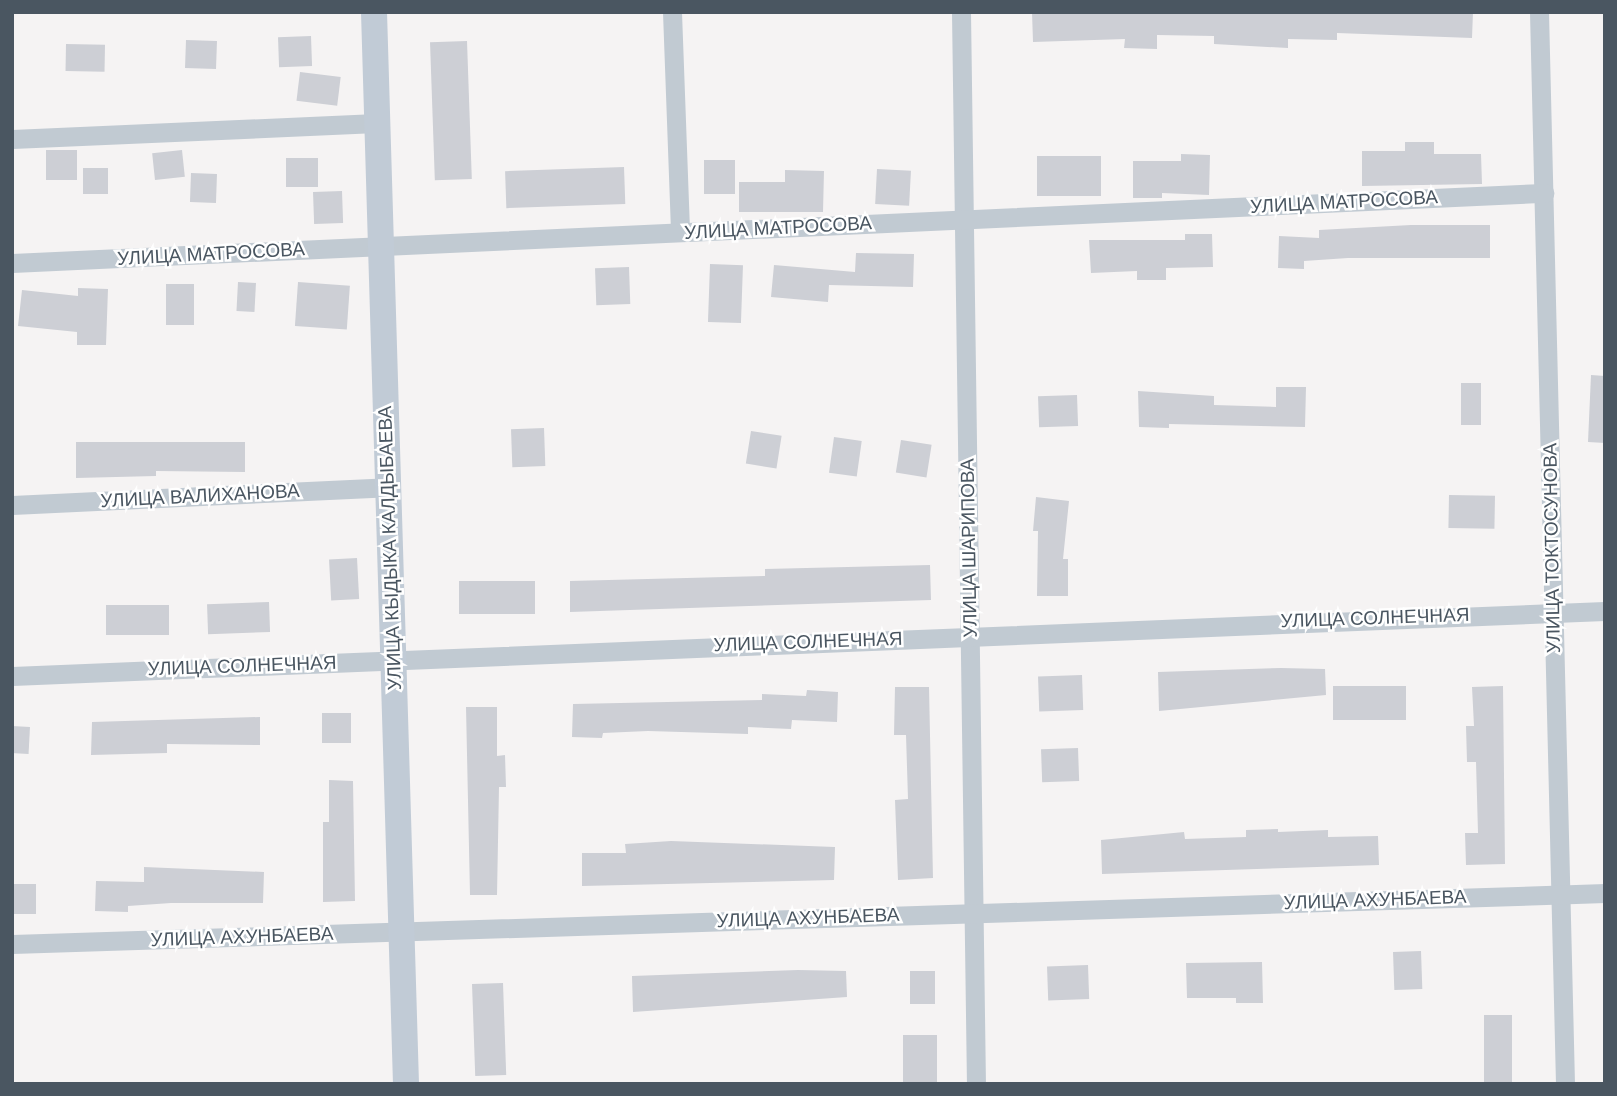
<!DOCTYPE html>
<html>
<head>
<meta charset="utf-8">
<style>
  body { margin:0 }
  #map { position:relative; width:1617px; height:1096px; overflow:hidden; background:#f5f3f3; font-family:Arial,sans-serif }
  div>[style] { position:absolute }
  .building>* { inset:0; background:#cdcfd5; transform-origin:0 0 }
  .street>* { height:19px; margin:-9.5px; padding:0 9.5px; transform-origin:9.5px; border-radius:9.5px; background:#c1cad2 }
  .secondary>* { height:26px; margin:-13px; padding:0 13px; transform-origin:13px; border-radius:13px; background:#c1cbd6 }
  span { translate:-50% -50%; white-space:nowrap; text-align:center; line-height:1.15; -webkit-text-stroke:5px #fff; paint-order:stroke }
  .street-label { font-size:19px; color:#4a5661 }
  .frame { position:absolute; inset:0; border:14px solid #4a5661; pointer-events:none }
</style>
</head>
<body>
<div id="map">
  <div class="building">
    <div style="clip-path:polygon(1032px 12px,1473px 12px,1472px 38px,1337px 33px,1337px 40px,1288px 39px,1288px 48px,1214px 44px,1214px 36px,1157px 35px,1157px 49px,1124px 48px,1125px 39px,1033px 42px)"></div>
    <div style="left:311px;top:36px;width:30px;height:33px;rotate:88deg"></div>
    <div style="left:186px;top:40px;width:31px;height:28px;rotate:2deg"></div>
    <div style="left:467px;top:41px;width:138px;height:37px;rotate:88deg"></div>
    <div style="left:66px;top:44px;width:39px;height:27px;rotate:1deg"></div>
    <div style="left:300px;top:72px;width:41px;height:29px;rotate:7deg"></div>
    <div style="clip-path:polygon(1405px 142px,1434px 142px,1434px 154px,1481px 154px,1482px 184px,1362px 186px,1362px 151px,1405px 151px)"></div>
    <div style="left:77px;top:150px;width:30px;height:31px;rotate:90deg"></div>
    <div style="left:182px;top:150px;width:27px;height:30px;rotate:84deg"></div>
    <div style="clip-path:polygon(1181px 154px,1210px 155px,1209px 195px,1162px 193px,1162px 198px,1133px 198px,1133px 161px,1181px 161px)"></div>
    <div style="left:1101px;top:156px;width:40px;height:64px;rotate:90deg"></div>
    <div style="left:286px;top:158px;width:32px;height:29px"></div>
    <div style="left:735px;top:160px;width:34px;height:31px;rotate:90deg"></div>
    <div style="left:624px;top:167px;width:37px;height:119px;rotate:88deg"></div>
    <div style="left:83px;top:168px;width:25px;height:26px"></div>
    <div style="left:877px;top:169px;width:34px;height:35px;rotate:3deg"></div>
    <div style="clip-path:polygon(785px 170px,824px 171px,823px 212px,739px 212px,739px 182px,785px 182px)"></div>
    <div style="left:191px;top:173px;width:26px;height:29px;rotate:2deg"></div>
    <div style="left:342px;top:191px;width:32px;height:29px;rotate:88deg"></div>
    <div style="clip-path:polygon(1411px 225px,1490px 225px,1490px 258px,1348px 258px,1304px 261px,1304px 269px,1278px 268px,1279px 236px,1319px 238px,1319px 230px)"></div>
    <div style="clip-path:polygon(1185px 234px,1212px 234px,1213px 267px,1166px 268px,1166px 280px,1137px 280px,1137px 271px,1091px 273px,1089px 240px,1185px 240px)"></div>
    <div style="clip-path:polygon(856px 253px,914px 254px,913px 287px,829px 285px,828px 302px,771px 297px,774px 265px,855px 272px)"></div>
    <div style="left:710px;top:264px;width:33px;height:58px;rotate:2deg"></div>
    <div style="left:629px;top:267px;width:37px;height:34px;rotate:88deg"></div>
    <div style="left:238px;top:282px;width:18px;height:29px;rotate:3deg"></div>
    <div style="left:298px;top:282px;width:52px;height:44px;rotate:4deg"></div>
    <div style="left:166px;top:284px;width:28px;height:41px"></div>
    <div style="clip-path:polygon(78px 288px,108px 289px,106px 345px,77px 345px,77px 332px,18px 326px,22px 290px,78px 296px)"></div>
    <div style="clip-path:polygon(1591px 375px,1605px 376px,1605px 443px,1588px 442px)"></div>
    <div style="left:1461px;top:383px;width:20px;height:42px"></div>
    <div style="clip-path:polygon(1276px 387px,1306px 387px,1305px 427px,1169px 424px,1169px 428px,1139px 427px,1138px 391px,1214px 396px,1214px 405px,1276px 407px)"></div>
    <div style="left:1077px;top:395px;width:31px;height:39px;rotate:88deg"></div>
    <div style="left:544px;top:428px;width:38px;height:33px;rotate:88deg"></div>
    <div style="left:751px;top:431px;width:31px;height:33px;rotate:9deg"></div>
    <div style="left:834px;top:437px;width:28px;height:36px;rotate:8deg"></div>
    <div style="left:901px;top:440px;width:31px;height:33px;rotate:9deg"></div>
    <div style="clip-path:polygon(76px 442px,245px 442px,245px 472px,156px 471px,156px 476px,76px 478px)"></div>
    <div style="left:1449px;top:495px;width:46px;height:33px;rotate:1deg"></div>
    <div style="clip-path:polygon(1036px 497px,1069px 501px,1063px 559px,1068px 559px,1068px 596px,1037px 596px,1038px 531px,1033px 531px)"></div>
    <div style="left:357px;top:558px;width:41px;height:28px;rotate:87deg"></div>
    <div style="clip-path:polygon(930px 565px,931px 600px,570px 612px,570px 581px,765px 576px,765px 569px)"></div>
    <div style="left:535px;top:581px;width:33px;height:76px;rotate:90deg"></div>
    <div style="left:269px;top:602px;width:30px;height:62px;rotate:88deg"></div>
    <div style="left:169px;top:605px;width:30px;height:63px;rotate:90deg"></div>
    <div style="clip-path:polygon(1281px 668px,1325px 669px,1326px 695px,1159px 711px,1158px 672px)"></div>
    <div style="left:1082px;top:675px;width:35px;height:44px;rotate:88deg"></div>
    <div style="left:1333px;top:686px;width:73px;height:34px"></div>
    <div style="clip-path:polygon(1503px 686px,1505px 864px,1466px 865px,1465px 833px,1478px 833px,1476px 762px,1467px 762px,1466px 726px,1474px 726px,1472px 687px)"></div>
    <div style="clip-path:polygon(895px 687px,929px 687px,933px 878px,898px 880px,895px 800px,908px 799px,906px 735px,894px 735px)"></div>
    <div style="clip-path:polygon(807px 690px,838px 692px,837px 722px,792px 720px,791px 729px,748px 727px,748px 734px,648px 731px,603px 733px,602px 738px,572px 737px,573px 704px,762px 700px,762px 694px,806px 696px)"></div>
    <div style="clip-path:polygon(466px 707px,497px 707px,497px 756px,505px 755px,506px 787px,499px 787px,497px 895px,470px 895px)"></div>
    <div style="left:322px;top:713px;width:29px;height:30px"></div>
    <div style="clip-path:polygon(260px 717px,260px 745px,167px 744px,167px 753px,91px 755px,92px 722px)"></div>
    <div style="left:12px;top:726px;width:18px;height:27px;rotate:3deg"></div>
    <div style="left:1078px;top:748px;width:33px;height:37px;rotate:88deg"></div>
    <div style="clip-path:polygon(329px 780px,353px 781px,355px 901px,323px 902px,323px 822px,329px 822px)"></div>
    <div style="clip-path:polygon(1278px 829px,1278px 832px,1328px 830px,1328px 837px,1378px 836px,1379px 865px,1102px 874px,1101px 840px,1184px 832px,1185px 839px,1246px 837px,1246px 830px)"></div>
    <div style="clip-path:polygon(671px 841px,835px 847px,834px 880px,582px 886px,582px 853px,626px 853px,625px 844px)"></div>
    <div style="clip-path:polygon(144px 867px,264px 872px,263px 903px,171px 903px,128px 906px,128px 912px,95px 911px,96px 881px,144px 882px)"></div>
    <div style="left:12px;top:884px;width:24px;height:30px"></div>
    <div style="left:1421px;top:951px;width:38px;height:28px;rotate:88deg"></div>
    <div style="clip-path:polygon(1262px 962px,1263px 1003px,1236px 1003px,1236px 998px,1187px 998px,1186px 963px)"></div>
    <div style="left:1088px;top:965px;width:34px;height:41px;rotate:88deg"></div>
    <div style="clip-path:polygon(798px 970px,846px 971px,847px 997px,633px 1012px,632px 976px)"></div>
    <div style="left:910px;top:971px;width:25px;height:33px"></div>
    <div style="left:503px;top:983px;width:92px;height:31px;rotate:88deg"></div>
    <div style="left:1484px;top:1015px;width:28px;height:69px"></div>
    <div style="left:903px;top:1035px;width:34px;height:49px"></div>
  </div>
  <div class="street">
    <div style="left:672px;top:12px;width:220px;rotate:87.9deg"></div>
    <div style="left:961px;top:12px;width:1072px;rotate:89.2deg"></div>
    <div style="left:1539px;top:12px;width:1072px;rotate:88.61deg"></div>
    <div style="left:12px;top:139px;width:365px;rotate:-2.5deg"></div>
    <div style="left:12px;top:263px;width:1534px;rotate:-2.62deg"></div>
    <div style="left:12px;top:505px;width:376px;rotate:-2.7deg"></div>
    <div style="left:12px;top:676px;width:1594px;rotate:-2.34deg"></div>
    <div style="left:12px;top:944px;width:1594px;rotate:-1.83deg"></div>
  </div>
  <div class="secondary">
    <div style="left:374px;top:12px;width:1072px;rotate:88.29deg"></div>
  </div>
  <div class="street-label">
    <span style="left:1344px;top:202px;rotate:-3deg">УЛИЦА МАТРОСОВА</span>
    <span style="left:778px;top:228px;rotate:-3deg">УЛИЦА МАТРОСОВА</span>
    <span style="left:211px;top:254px;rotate:-3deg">УЛИЦА МАТРОСОВА</span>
    <span style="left:200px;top:496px;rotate:-3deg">УЛИЦА ВАЛИХАНОВА</span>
    <span style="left:390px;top:548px;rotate:-92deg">УЛИЦА КЫДЫКА КАЛДЫБАЕВА</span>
    <span style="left:969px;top:548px;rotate:-91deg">УЛИЦА ШАРИПОВА</span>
    <span style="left:1552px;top:548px;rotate:-91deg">УЛИЦА ТОКТОСУНОВА</span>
    <span style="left:1375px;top:618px;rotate:-2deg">УЛИЦА СОЛНЕЧНАЯ</span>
    <span style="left:808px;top:642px;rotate:-2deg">УЛИЦА СОЛНЕЧНАЯ</span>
    <span style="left:242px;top:666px;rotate:-2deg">УЛИЦА СОЛНЕЧНАЯ</span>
    <span style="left:1375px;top:900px;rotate:-2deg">УЛИЦА АХУНБАЕВА</span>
    <span style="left:808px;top:918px;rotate:-2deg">УЛИЦА АХУНБАЕВА</span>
    <span style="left:242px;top:937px;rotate:-2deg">УЛИЦА АХУНБАЕВА</span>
  </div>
  <div class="frame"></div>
</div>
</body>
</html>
